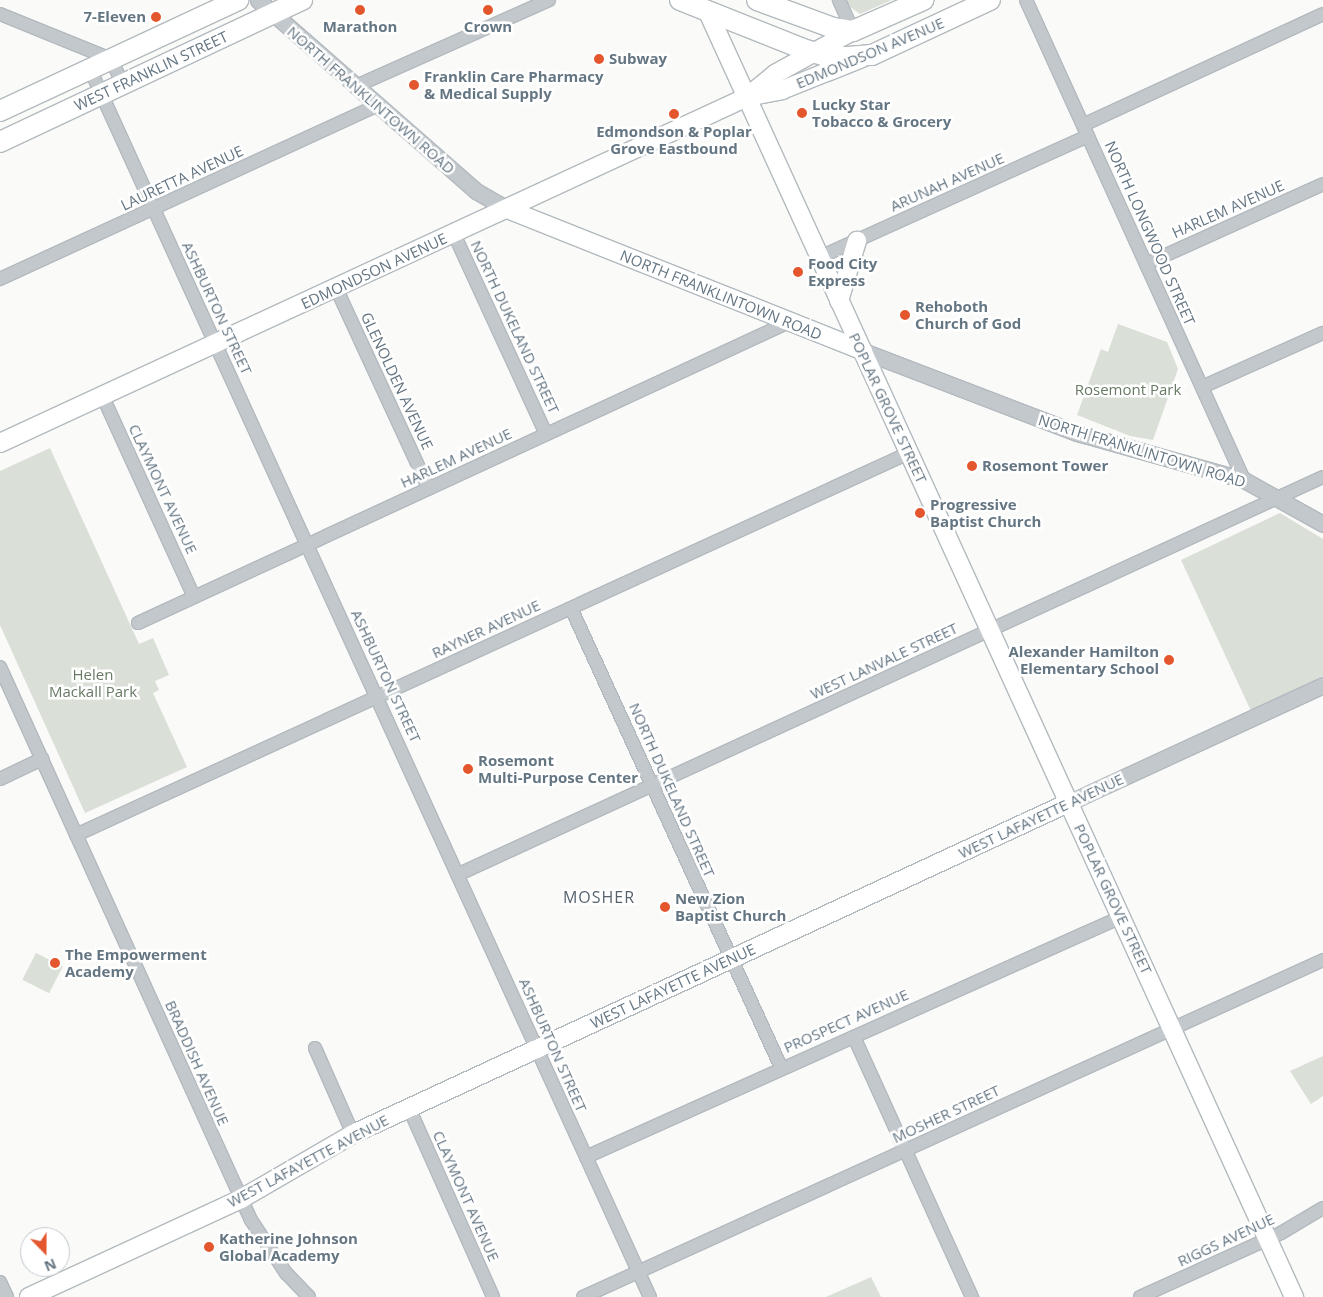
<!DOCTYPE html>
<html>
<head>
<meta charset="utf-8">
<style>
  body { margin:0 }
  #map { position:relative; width:1323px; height:1297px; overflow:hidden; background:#fafaf8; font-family:"Open Sans",sans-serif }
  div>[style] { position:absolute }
  .green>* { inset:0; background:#dadfd7; transform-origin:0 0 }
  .roads { filter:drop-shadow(1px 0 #b3babf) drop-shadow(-1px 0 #b3babf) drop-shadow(0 1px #b3babf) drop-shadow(0 -1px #b3babf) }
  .minor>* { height:12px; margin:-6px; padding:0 6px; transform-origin:6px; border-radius:6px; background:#c3c8cc }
  .tertiary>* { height:15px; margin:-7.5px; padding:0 7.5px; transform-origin:7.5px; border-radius:7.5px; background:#c3c8cc }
  .secondary>* { height:18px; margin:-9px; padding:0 9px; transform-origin:9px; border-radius:9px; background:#fff }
  .primary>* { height:20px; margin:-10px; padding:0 10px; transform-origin:10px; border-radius:10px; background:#fff }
  .dots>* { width:14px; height:14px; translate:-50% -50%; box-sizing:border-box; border:2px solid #fff; border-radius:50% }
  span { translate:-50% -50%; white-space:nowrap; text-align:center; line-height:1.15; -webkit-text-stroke:5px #fff; paint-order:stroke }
  .poi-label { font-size:15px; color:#657683; font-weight:700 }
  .right { translate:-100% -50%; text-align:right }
  .left { translate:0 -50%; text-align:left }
  .street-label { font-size:15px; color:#657683 }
  .park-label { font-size:15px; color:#687a64 }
  .neighbourhood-label { font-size:16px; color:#57646e; letter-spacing:1px }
  .north { position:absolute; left:20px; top:1227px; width:50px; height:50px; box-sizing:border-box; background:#fff; border:1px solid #c1c8cd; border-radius:50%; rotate:158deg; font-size:14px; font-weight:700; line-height:20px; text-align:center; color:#657683 }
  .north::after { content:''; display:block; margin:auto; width:18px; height:22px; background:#e4572e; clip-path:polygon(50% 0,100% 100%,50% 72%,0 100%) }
</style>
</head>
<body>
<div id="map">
  <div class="green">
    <div style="clip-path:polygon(846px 0,892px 0,860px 14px,850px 7px)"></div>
    <div style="clip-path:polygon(1118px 324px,1167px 342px,1178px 369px,1153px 440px,1130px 436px,1077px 415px,1101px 349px,1108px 352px)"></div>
    <div style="clip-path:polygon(50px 448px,139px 644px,153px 638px,169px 675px,155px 681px,159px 690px,153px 693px,187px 767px,85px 813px,0 625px,0 471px)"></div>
    <div style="clip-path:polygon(1280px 513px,1323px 539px,1323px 676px,1251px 711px,1181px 560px)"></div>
    <div style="left:36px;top:953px;width:30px;height:30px;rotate:27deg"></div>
    <div style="clip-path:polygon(1323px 1056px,1323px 1096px,1311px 1104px,1290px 1071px)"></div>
    <div style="clip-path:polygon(871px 1277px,881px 1297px,826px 1297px)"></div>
  </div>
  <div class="roads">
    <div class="minor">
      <div style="left:839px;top:0;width:34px;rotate:66deg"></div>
      <div style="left:1026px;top:0;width:527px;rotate:65.57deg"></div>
      <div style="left:0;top:14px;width:120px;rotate:22.1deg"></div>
      <div style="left:111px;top:59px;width:29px;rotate:65deg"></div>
      <div style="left:90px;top:69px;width:1350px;rotate:65.49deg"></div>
      <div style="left:356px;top:86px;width:211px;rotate:-24deg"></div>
      <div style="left:1083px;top:125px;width:264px;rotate:-24.8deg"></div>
      <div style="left:454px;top:234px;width:220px;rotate:65.3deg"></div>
      <div style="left:820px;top:257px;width:294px;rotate:-24.3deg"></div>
      <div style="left:1146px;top:264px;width:194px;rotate:-24.3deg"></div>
      <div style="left:0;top:279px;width:416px;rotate:-24.7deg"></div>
      <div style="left:336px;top:288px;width:221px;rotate:65.2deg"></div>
      <div style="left:1202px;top:387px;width:133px;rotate:-24.1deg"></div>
      <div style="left:102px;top:395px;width:222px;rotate:65.5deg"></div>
      <div style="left:571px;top:608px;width:505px;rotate:65.42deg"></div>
      <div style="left:138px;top:623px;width:717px;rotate:-24.81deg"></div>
      <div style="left:0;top:667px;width:607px;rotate:65.59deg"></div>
      <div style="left:251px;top:1220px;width:64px;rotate:56.6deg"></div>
      <div style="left:286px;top:1273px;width:33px;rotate:46deg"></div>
      <div style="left:0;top:779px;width:47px;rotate:-25.5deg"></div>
      <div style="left:76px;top:835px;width:916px;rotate:-24.64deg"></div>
      <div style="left:459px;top:874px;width:951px;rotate:-24.68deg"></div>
      <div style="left:854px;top:1037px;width:286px;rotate:65.6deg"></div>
      <div style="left:315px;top:1048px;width:94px;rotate:66.2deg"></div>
      <div style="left:409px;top:1108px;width:207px;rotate:66deg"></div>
      <div style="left:586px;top:1157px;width:586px;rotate:-24.16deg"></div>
      <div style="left:0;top:1282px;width:17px;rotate:65deg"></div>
      <div style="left:583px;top:1297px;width:813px;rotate:-24.48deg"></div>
      <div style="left:1140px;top:1297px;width:155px;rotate:-24.4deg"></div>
      <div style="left:1281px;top:1233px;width:49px;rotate:-30.8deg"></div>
    </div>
    <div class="tertiary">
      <div style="left:258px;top:0;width:290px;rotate:41.2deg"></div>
      <div style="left:476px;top:191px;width:36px;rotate:30deg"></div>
      <div style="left:863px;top:351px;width:229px;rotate:21deg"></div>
      <div style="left:1077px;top:433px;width:173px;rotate:15.7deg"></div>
      <div style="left:1244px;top:480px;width:90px;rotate:29.1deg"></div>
      <div style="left:1068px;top:803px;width:281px;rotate:-24.8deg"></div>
    </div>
    <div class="secondary">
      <div style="left:707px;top:10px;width:1415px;rotate:65.48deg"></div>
      <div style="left:747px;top:97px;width:36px;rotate:-11deg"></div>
      <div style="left:782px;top:90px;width:86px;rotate:-21.8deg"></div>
      <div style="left:507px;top:209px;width:383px;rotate:21.7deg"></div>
      <div style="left:839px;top:301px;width:63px;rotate:-73.3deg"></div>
      <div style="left:0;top:443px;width:823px;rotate:-24.85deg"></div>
      <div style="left:747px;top:97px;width:36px;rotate:-39deg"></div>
      <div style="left:775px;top:74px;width:89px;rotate:-28.9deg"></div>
      <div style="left:29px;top:1297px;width:234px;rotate:-24.8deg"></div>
      <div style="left:241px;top:1199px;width:129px;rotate:-30.1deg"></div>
      <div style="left:353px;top:1134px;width:788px;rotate:-24.84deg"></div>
    </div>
    <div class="primary">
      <div style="left:680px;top:0;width:132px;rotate:21.7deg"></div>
      <div style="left:803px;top:49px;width:27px;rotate:17deg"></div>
      <div style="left:829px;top:57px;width:19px"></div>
      <div style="left:848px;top:57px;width:24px;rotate:-5deg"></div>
      <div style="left:872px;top:55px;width:130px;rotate:-25deg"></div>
      <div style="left:757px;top:0;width:81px;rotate:20.2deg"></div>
      <div style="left:833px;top:28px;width:20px;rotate:9deg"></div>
      <div style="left:853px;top:31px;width:77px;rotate:-23.9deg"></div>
      <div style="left:0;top:111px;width:263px;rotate:-25deg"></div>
      <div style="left:0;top:142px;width:334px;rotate:-25.2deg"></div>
    </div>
  </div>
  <div class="dots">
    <div style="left:360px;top:10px;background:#e4572e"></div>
    <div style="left:488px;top:10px;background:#e4572e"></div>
    <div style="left:156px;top:17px;background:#e4572e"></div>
    <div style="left:599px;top:59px;background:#e4572e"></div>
    <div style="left:414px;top:85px;background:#e4572e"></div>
    <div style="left:802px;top:113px;background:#e4572e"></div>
    <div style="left:674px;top:114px;background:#e4572e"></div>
    <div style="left:798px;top:272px;background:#e4572e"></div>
    <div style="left:905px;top:315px;background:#e4572e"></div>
    <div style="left:972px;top:466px;background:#e4572e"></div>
    <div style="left:920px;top:513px;background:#e4572e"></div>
    <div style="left:1169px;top:660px;background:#e4572e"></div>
    <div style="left:468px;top:769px;background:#e4572e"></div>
    <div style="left:665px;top:907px;background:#e4572e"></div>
    <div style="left:55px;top:963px;background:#e4572e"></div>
    <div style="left:209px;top:1247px;background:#e4572e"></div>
  </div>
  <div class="poi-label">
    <span class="right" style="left:146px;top:17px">7-Eleven</span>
    <span style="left:360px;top:27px">Marathon</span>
    <span style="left:488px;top:27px">Crown</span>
    <span class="left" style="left:609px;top:59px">Subway</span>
    <span class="left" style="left:424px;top:85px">Franklin Care Pharmacy<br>&amp; Medical Supply</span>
    <span class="left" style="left:812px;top:113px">Lucky Star<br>Tobacco &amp; Grocery</span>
    <span style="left:674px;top:140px">Edmondson &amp; Poplar<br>Grove Eastbound</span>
    <span class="left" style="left:808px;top:272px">Food City<br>Express</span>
    <span class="left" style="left:915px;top:315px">Rehoboth<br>Church of God</span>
    <span class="left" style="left:982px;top:466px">Rosemont Tower</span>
    <span class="left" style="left:930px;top:513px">Progressive<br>Baptist Church</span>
    <span class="right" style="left:1159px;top:660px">Alexander Hamilton<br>Elementary School</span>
    <span class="left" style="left:478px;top:769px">Rosemont<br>Multi-Purpose Center</span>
    <span class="left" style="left:675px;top:907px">New Zion<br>Baptist Church</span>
    <span class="left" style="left:65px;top:963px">The Empowerment<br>Academy</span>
    <span class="left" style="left:219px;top:1247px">Katherine Johnson<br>Global Academy</span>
  </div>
  <div class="street-label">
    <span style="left:870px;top:53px;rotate:-23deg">EDMONDSON AVENUE</span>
    <span style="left:151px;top:71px;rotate:-25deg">WEST FRANKLIN STREET</span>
    <span style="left:371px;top:100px;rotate:41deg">NORTH FRANKLINTOWN ROAD</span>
    <span style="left:182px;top:178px;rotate:-25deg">LAURETTA AVENUE</span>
    <span style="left:947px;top:182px;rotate:-24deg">ARUNAH AVENUE</span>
    <span style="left:1228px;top:209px;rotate:-24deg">HARLEM AVENUE</span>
    <span style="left:1150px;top:233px;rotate:66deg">NORTH LONGWOOD STREET</span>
    <span style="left:374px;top:271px;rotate:-25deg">EDMONDSON AVENUE</span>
    <span style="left:721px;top:295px;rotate:22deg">NORTH FRANKLINTOWN ROAD</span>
    <span style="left:217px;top:308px;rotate:65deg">ASHBURTON STREET</span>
    <span style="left:515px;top:327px;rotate:65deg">NORTH DUKELAND STREET</span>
    <span style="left:397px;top:381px;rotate:65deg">GLENOLDEN AVENUE</span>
    <span style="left:888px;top:408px;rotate:65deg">POPLAR GROVE STREET</span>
    <span style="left:1142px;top:451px;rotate:17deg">NORTH FRANKLINTOWN ROAD</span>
    <span style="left:456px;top:458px;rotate:-25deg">HARLEM AVENUE</span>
    <span style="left:163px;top:489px;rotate:65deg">CLAYMONT AVENUE</span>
    <span style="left:486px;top:629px;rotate:-25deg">RAYNER AVENUE</span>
    <span style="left:884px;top:661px;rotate:-25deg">WEST LANVALE STREET</span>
    <span style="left:386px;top:676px;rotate:65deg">ASHBURTON STREET</span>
    <span style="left:672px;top:790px;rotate:66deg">NORTH DUKELAND STREET</span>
    <span style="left:1041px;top:816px;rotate:-25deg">WEST LAFAYETTE AVENUE</span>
    <span style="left:1113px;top:899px;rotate:65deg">POPLAR GROVE STREET</span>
    <span style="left:673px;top:986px;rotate:-25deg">WEST LAFAYETTE AVENUE</span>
    <span style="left:846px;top:1021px;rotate:-24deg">PROSPECT AVENUE</span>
    <span style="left:553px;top:1045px;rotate:66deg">ASHBURTON STREET</span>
    <span style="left:197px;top:1063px;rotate:66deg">BRADDISH AVENUE</span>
    <span style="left:946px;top:1114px;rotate:-25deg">MOSHER STREET</span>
    <span style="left:308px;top:1161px;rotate:-28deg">WEST LAFAYETTE AVENUE</span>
    <span style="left:466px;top:1196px;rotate:66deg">CLAYMONT AVENUE</span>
    <span style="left:1226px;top:1240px;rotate:-25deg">RIGGS AVENUE</span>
  </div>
  <div class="park-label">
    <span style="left:1128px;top:390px">Rosemont Park</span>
    <span style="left:93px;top:683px">Helen<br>Mackall Park</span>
  </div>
  <div class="neighbourhood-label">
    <span style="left:599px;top:897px">MOSHER</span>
  </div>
  <div class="north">N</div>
</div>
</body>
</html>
